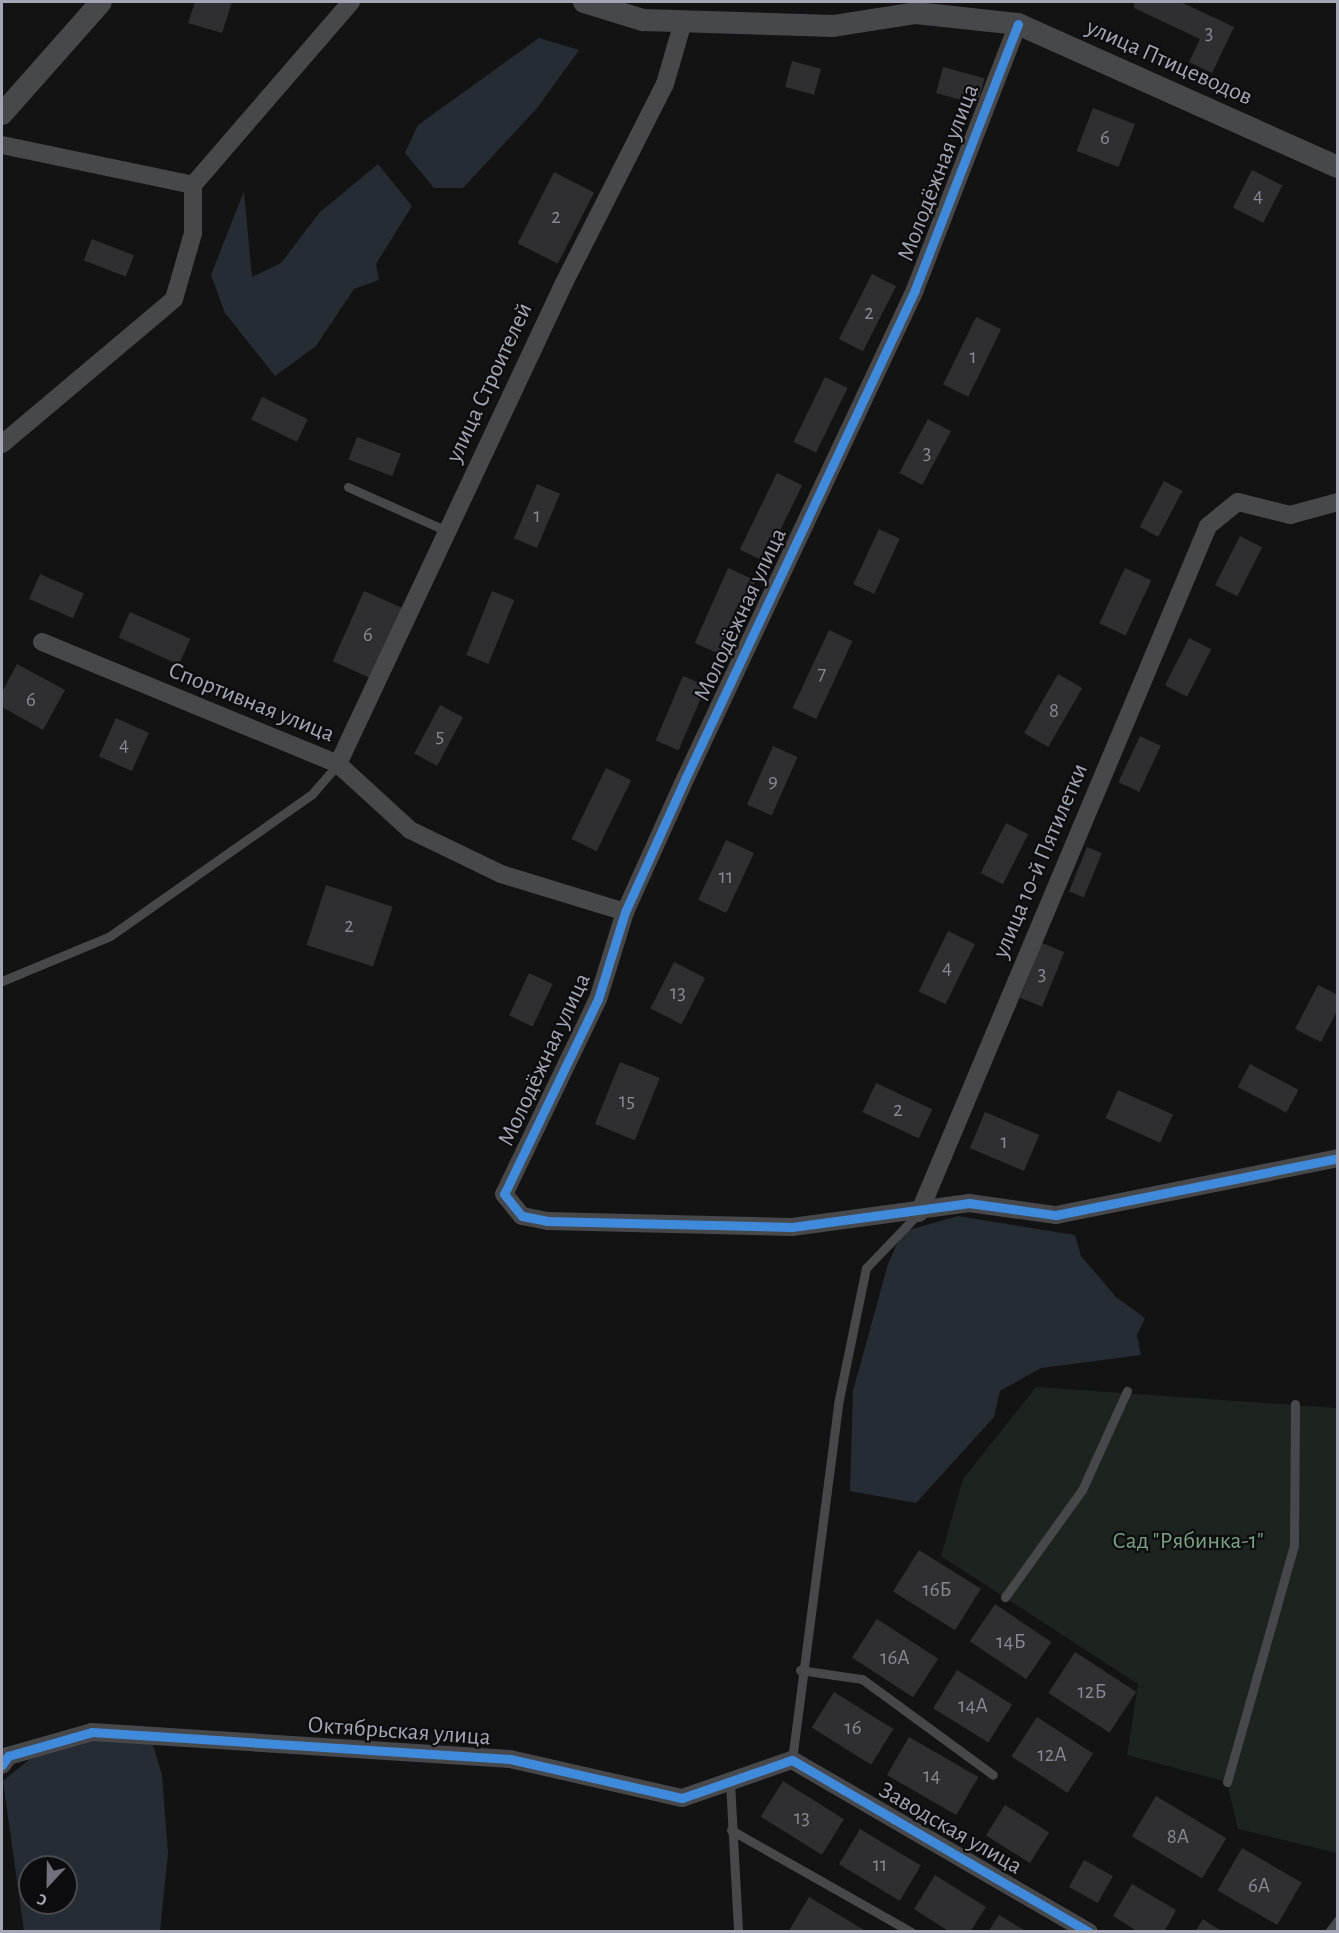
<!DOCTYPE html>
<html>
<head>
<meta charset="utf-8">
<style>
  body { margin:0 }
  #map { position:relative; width:1339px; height:1933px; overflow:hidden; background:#131313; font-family:"Alegreya Sans",sans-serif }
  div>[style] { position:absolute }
  .green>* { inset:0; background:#1d231e }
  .water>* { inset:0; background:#262c34 }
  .building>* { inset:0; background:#2f2f31; transform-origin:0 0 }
  .service>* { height:9px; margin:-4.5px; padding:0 4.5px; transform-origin:4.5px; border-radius:4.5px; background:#47484c }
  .minor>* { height:18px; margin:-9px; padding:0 9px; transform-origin:9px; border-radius:9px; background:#47484c }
  .tertiary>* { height:22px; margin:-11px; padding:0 11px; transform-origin:11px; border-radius:11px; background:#47484c }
  .cycleway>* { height:9px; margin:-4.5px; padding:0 4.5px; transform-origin:4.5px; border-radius:4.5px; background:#408adc }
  span { translate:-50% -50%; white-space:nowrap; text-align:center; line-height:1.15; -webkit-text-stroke:4.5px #0d0d0f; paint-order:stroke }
  .number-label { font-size:21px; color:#868893 }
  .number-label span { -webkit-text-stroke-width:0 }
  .street-label { font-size:24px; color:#a3a6b4 }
  .park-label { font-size:24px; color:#7aa082 }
  .frame { position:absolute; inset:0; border:3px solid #a3a6b4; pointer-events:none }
  .north { position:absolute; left:18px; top:1855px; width:60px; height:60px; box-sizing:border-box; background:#0d0d0f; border:2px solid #494a51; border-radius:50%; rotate:202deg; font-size:16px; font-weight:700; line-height:24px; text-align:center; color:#a3a6b4 }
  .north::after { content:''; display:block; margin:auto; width:21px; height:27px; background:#71737c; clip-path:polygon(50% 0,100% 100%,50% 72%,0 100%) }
</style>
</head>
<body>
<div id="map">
  <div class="green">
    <div style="clip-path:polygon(1036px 1387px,1337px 1408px,1337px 1853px,1238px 1829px,1227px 1782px,1127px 1755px,1138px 1684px,941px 1556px,963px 1479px)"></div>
  </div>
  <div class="water">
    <div style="clip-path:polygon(539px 38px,579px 50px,538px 107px,463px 188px,434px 188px,405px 153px,418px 125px)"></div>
    <div style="clip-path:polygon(378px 164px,412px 206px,376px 264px,379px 280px,354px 289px,316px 346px,275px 376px,225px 313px,211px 275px,244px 191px,252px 277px,281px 263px,320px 212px)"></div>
    <div style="clip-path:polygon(958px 1216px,1075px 1235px,1081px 1256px,1116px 1297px,1145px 1318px,1137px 1335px,1141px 1355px,1041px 1368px,1000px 1391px,994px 1417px,916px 1503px,850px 1491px,853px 1391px,888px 1264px,902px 1232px)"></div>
    <div style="clip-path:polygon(evenodd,92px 1732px,153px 1745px,162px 1775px,168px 1853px,160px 1931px,24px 1931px,3px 1781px,36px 1754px,92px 1732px,30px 1867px,66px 1867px,66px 1903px,30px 1903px,30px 1867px)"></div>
  </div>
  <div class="building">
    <div style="clip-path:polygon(195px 2px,232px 2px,222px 33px,188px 23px)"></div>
    <div style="clip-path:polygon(1134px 2px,1181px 2px,1234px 27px,1212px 73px,1189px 62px,1200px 39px,1134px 8px)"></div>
    <div style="left:792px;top:61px;width:30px;height:27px;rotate:15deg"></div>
    <div style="left:943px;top:67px;width:43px;height:27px;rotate:15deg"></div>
    <div style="left:1093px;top:108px;width:45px;height:46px;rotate:21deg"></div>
    <div style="left:1252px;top:170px;width:34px;height:42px;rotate:27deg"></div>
    <div style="left:554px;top:172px;width:45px;height:80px;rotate:27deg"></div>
    <div style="left:92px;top:239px;width:45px;height:23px;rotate:21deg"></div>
    <div style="left:872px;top:274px;width:27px;height:73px;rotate:27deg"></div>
    <div style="left:976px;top:317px;width:28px;height:75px;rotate:26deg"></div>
    <div style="left:825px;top:377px;width:25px;height:72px;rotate:26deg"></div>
    <div style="left:262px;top:397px;width:51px;height:25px;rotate:26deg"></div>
    <div style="left:928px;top:419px;width:26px;height:61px;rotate:28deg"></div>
    <div style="left:357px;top:437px;width:47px;height:24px;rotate:21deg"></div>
    <div style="left:777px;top:473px;width:28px;height:85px;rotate:26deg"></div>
    <div style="left:1164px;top:481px;width:21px;height:52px;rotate:28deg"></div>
    <div style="left:537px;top:484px;width:25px;height:59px;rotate:23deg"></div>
    <div style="left:879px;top:529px;width:23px;height:61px;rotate:25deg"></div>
    <div style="left:1240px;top:536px;width:25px;height:55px;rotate:27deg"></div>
    <div style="left:728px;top:568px;width:30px;height:82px;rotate:24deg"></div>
    <div style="left:1125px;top:568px;width:29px;height:61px;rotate:25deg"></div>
    <div style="left:40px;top:574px;width:48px;height:27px;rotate:24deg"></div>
    <div style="left:364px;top:591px;width:42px;height:77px;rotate:24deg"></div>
    <div style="left:492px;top:591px;width:24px;height:69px;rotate:22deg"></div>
    <div style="left:130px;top:612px;width:66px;height:28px;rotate:24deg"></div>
    <div style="left:829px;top:630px;width:26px;height:86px;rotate:25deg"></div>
    <div style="left:1189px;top:638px;width:25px;height:53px;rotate:27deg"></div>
    <div style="clip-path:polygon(17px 664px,65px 690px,43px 730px,2px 707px,2px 692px)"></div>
    <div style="left:1058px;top:674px;width:28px;height:68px;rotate:30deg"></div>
    <div style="left:683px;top:676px;width:25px;height:70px;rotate:23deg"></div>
    <div style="left:440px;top:705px;width:26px;height:55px;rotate:28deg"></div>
    <div style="left:116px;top:718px;width:36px;height:42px;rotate:24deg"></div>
    <div style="left:1140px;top:736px;width:23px;height:51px;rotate:25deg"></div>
    <div style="left:773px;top:746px;width:27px;height:64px;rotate:24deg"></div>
    <div style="left:606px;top:768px;width:28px;height:79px;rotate:26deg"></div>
    <div style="left:1006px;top:823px;width:25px;height:56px;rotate:27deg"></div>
    <div style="left:726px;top:840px;width:31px;height:66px;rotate:25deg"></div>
    <div style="left:1087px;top:847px;width:16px;height:48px;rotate:22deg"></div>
    <div style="left:326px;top:885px;width:70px;height:63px;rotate:18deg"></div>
    <div style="left:948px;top:931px;width:30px;height:67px;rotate:26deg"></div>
    <div style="left:1042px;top:943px;width:24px;height:59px;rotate:22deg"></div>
    <div style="left:674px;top:962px;width:35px;height:52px;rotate:27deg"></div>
    <div style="left:529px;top:973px;width:26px;height:47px;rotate:25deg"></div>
    <div style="clip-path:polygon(1318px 985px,1338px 995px,1338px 1009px,1321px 1042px,1295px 1029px)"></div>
    <div style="left:620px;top:1062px;width:43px;height:67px;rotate:22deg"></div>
    <div style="left:1250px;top:1064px;width:55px;height:26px;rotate:28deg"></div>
    <div style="left:876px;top:1083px;width:62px;height:32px;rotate:25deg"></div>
    <div style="left:1118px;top:1090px;width:60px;height:31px;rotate:24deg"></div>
    <div style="left:985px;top:1112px;width:59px;height:39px;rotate:23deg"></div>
    <div style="left:919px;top:1550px;width:73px;height:49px;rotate:32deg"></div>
    <div style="left:995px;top:1604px;width:68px;height:45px;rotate:34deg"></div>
    <div style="left:877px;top:1619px;width:73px;height:46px;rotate:33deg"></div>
    <div style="left:1075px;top:1652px;width:73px;height:49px;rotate:33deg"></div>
    <div style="left:957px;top:1670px;width:65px;height:45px;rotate:32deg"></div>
    <div style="left:834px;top:1692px;width:70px;height:42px;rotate:32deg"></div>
    <div style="left:1037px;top:1717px;width:67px;height:47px;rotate:33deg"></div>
    <div style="left:909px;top:1737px;width:80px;height:44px;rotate:30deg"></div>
    <div style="left:783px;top:1781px;width:72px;height:42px;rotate:32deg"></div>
    <div style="left:1156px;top:1796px;width:82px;height:47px;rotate:31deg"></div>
    <div style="left:1005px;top:1805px;width:52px;height:36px;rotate:32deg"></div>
    <div style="left:860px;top:1829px;width:71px;height:41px;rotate:31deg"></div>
    <div style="left:1242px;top:1848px;width:69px;height:49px;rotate:30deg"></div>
    <div style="left:1084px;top:1860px;width:33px;height:31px;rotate:29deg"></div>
    <div style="clip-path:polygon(935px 1875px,986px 1907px,970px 1932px,950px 1932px,914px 1909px)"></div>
    <div style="clip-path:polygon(1132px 1884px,1176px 1910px,1164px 1932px,1138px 1932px,1113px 1916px)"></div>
    <div style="clip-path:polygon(809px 1897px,864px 1930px,863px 1932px,788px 1932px)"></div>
    <div style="clip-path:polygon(999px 1915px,1027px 1932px,988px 1932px)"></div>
    <div style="clip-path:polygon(1203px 1919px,1223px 1932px,1195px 1932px)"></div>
  </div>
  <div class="service">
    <div style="left:348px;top:487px;width:108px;rotate:24deg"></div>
    <div style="left:2px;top:981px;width:117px;rotate:-22.6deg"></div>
    <div style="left:110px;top:936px;width:247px;rotate:-35.1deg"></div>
    <div style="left:312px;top:794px;width:40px;rotate:-49deg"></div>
    <div style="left:1005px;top:1597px;width:132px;rotate:-54.3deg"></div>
    <div style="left:1082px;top:1490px;width:109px;rotate:-65.6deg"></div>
    <div style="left:800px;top:1670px;width:63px;rotate:8.3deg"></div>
    <div style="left:862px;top:1679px;width:162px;rotate:36.2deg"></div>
    <div style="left:792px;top:1760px;width:359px;rotate:-82.6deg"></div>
    <div style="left:838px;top:1404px;width:139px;rotate:-78.4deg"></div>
    <div style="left:866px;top:1268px;width:76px;rotate:-46.1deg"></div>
    <div style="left:730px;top:1782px;width:150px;rotate:86.9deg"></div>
    <div style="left:1227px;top:1782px;width:245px;rotate:-74.2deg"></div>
    <div style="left:1294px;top:1546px;width:142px;rotate:-89.6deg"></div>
    <div style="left:731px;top:1830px;width:207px;rotate:29.5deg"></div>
    <div style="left:1329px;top:1932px;width:15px;rotate:-53deg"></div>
  </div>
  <div class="minor">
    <div style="left:1018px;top:24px;width:285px;rotate:111.2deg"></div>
    <div style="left:915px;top:290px;width:538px;rotate:115.18deg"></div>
    <div style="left:686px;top:777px;width:148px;rotate:114.3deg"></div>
    <div style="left:625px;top:912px;width:91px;rotate:107.2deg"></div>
    <div style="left:598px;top:999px;width:216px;rotate:115.7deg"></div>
    <div style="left:504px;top:1194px;width:28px;rotate:51deg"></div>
    <div style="left:522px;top:1216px;width:25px;rotate:11deg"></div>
    <div style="left:547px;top:1221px;width:245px;rotate:1.4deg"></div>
    <div style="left:792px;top:1227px;width:179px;rotate:-7.7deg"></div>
    <div style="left:969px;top:1203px;width:88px;rotate:7.9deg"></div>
    <div style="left:1056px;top:1215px;width:288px;rotate:-11.4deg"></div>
    <div style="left:2px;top:145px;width:195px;rotate:11.8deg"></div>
    <div style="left:2px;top:444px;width:225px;rotate:-40.1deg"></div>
    <div style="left:174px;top:299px;width:69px;rotate:-73.9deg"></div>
    <div style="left:193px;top:233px;width:48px;rotate:-90deg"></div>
    <div style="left:193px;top:185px;width:242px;rotate:-49.2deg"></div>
    <div style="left:42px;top:642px;width:320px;rotate:22.4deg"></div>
    <div style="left:338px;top:764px;width:98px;rotate:42.5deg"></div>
    <div style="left:410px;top:830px;width:101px;rotate:25.8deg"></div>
    <div style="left:501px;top:874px;width:130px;rotate:17deg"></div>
    <div style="left:338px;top:764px;width:531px;rotate:-64.83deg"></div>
    <div style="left:564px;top:283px;width:223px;rotate:-63.1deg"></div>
    <div style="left:665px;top:84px;width:65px;rotate:-73.8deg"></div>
    <div style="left:919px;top:1213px;width:745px;rotate:-67.18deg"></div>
    <div style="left:1208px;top:526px;width:38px;rotate:-39deg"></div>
    <div style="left:1238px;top:502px;width:54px;rotate:14deg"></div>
    <div style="left:1290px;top:515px;width:50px;rotate:-15.2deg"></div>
    <div style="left:2px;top:1765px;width:11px;rotate:-56deg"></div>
    <div style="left:8px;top:1756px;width:87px;rotate:-15.9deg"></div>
    <div style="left:92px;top:1732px;width:419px;rotate:3.7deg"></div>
    <div style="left:510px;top:1759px;width:176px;rotate:12.8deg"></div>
    <div style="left:682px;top:1798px;width:116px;rotate:-19.1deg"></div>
    <div style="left:792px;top:1760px;width:343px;rotate:30.1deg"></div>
  </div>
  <div class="tertiary">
    <div style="left:584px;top:2px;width:62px;rotate:17deg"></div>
    <div style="left:643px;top:20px;width:190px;rotate:1.8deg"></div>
    <div style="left:833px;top:26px;width:84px;rotate:-8.9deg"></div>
    <div style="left:916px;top:13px;width:103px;rotate:6.2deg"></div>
    <div style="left:1018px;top:24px;width:350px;rotate:24.1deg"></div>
    <div style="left:2px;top:114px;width:149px;rotate:-48.5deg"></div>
  </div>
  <div class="cycleway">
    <div style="left:1018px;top:24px;width:285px;rotate:111.2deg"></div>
    <div style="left:915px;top:290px;width:538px;rotate:115.18deg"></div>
    <div style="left:686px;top:777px;width:148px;rotate:114.3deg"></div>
    <div style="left:625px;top:912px;width:91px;rotate:107.2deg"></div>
    <div style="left:598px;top:999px;width:216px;rotate:115.7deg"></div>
    <div style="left:504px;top:1194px;width:28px;rotate:51deg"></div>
    <div style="left:522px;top:1216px;width:25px;rotate:11deg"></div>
    <div style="left:547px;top:1221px;width:245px;rotate:1.4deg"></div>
    <div style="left:792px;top:1227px;width:179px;rotate:-7.7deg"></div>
    <div style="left:969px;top:1203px;width:88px;rotate:7.9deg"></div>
    <div style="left:1056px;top:1215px;width:288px;rotate:-11.4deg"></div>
    <div style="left:2px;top:1765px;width:11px;rotate:-56deg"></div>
    <div style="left:8px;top:1756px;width:87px;rotate:-15.9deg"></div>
    <div style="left:92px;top:1732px;width:419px;rotate:3.7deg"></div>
    <div style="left:510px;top:1759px;width:176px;rotate:12.8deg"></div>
    <div style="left:682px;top:1798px;width:116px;rotate:-19.1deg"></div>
    <div style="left:792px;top:1760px;width:343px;rotate:30.1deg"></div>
  </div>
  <div class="number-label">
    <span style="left:1209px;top:33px">3</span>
    <span style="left:1105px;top:138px">6</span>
    <span style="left:1258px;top:196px">4</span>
    <span style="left:556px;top:217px">2</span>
    <span style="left:869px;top:313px">2</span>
    <span style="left:973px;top:357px">1</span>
    <span style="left:927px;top:453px">3</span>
    <span style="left:537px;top:516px">1</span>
    <span style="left:368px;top:635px">6</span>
    <span style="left:822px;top:674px">7</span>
    <span style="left:31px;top:700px">6</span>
    <span style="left:1054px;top:711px">8</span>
    <span style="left:440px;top:736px">5</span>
    <span style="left:124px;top:745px">4</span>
    <span style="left:773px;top:781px">9</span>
    <span style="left:726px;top:877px">11</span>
    <span style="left:349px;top:926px">2</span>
    <span style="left:947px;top:968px">4</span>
    <span style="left:1042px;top:974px">3</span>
    <span style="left:678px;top:993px">13</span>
    <span style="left:627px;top:1101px">15</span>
    <span style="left:898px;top:1110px">2</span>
    <span style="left:1004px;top:1142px">1</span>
    <span style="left:937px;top:1590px">16Б</span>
    <span style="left:1011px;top:1642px">14Б</span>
    <span style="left:895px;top:1658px">16А</span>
    <span style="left:1092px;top:1692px">12Б</span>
    <span style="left:973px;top:1706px">14А</span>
    <span style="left:853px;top:1728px">16</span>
    <span style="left:1052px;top:1755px">12А</span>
    <span style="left:932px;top:1776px">14</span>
    <span style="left:802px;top:1818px">13</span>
    <span style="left:1178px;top:1837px">8А</span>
    <span style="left:880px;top:1865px">11</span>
    <span style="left:1259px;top:1886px">6А</span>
  </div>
  <div class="street-label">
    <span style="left:1169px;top:63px;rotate:24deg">улица Птицеводов</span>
    <span style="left:939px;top:173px;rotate:-69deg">Молодёжная улица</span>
    <span style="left:490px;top:383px;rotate:-65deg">улица Строителей</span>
    <span style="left:741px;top:615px;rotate:-65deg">Молодёжная улица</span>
    <span style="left:251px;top:703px;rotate:22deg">Спортивная улица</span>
    <span style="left:1041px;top:861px;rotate:-67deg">улица 10-й Пятилетки</span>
    <span style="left:545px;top:1060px;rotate:-65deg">Молодёжная улица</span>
    <span style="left:399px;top:1732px;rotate:4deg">Октябрьская улица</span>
    <span style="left:950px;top:1829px;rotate:30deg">Заводская улица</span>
  </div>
  <div class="park-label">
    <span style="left:1188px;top:1542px">Сад "Рябинка-1"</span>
  </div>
  <div class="frame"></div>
  <div class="north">С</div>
</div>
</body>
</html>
